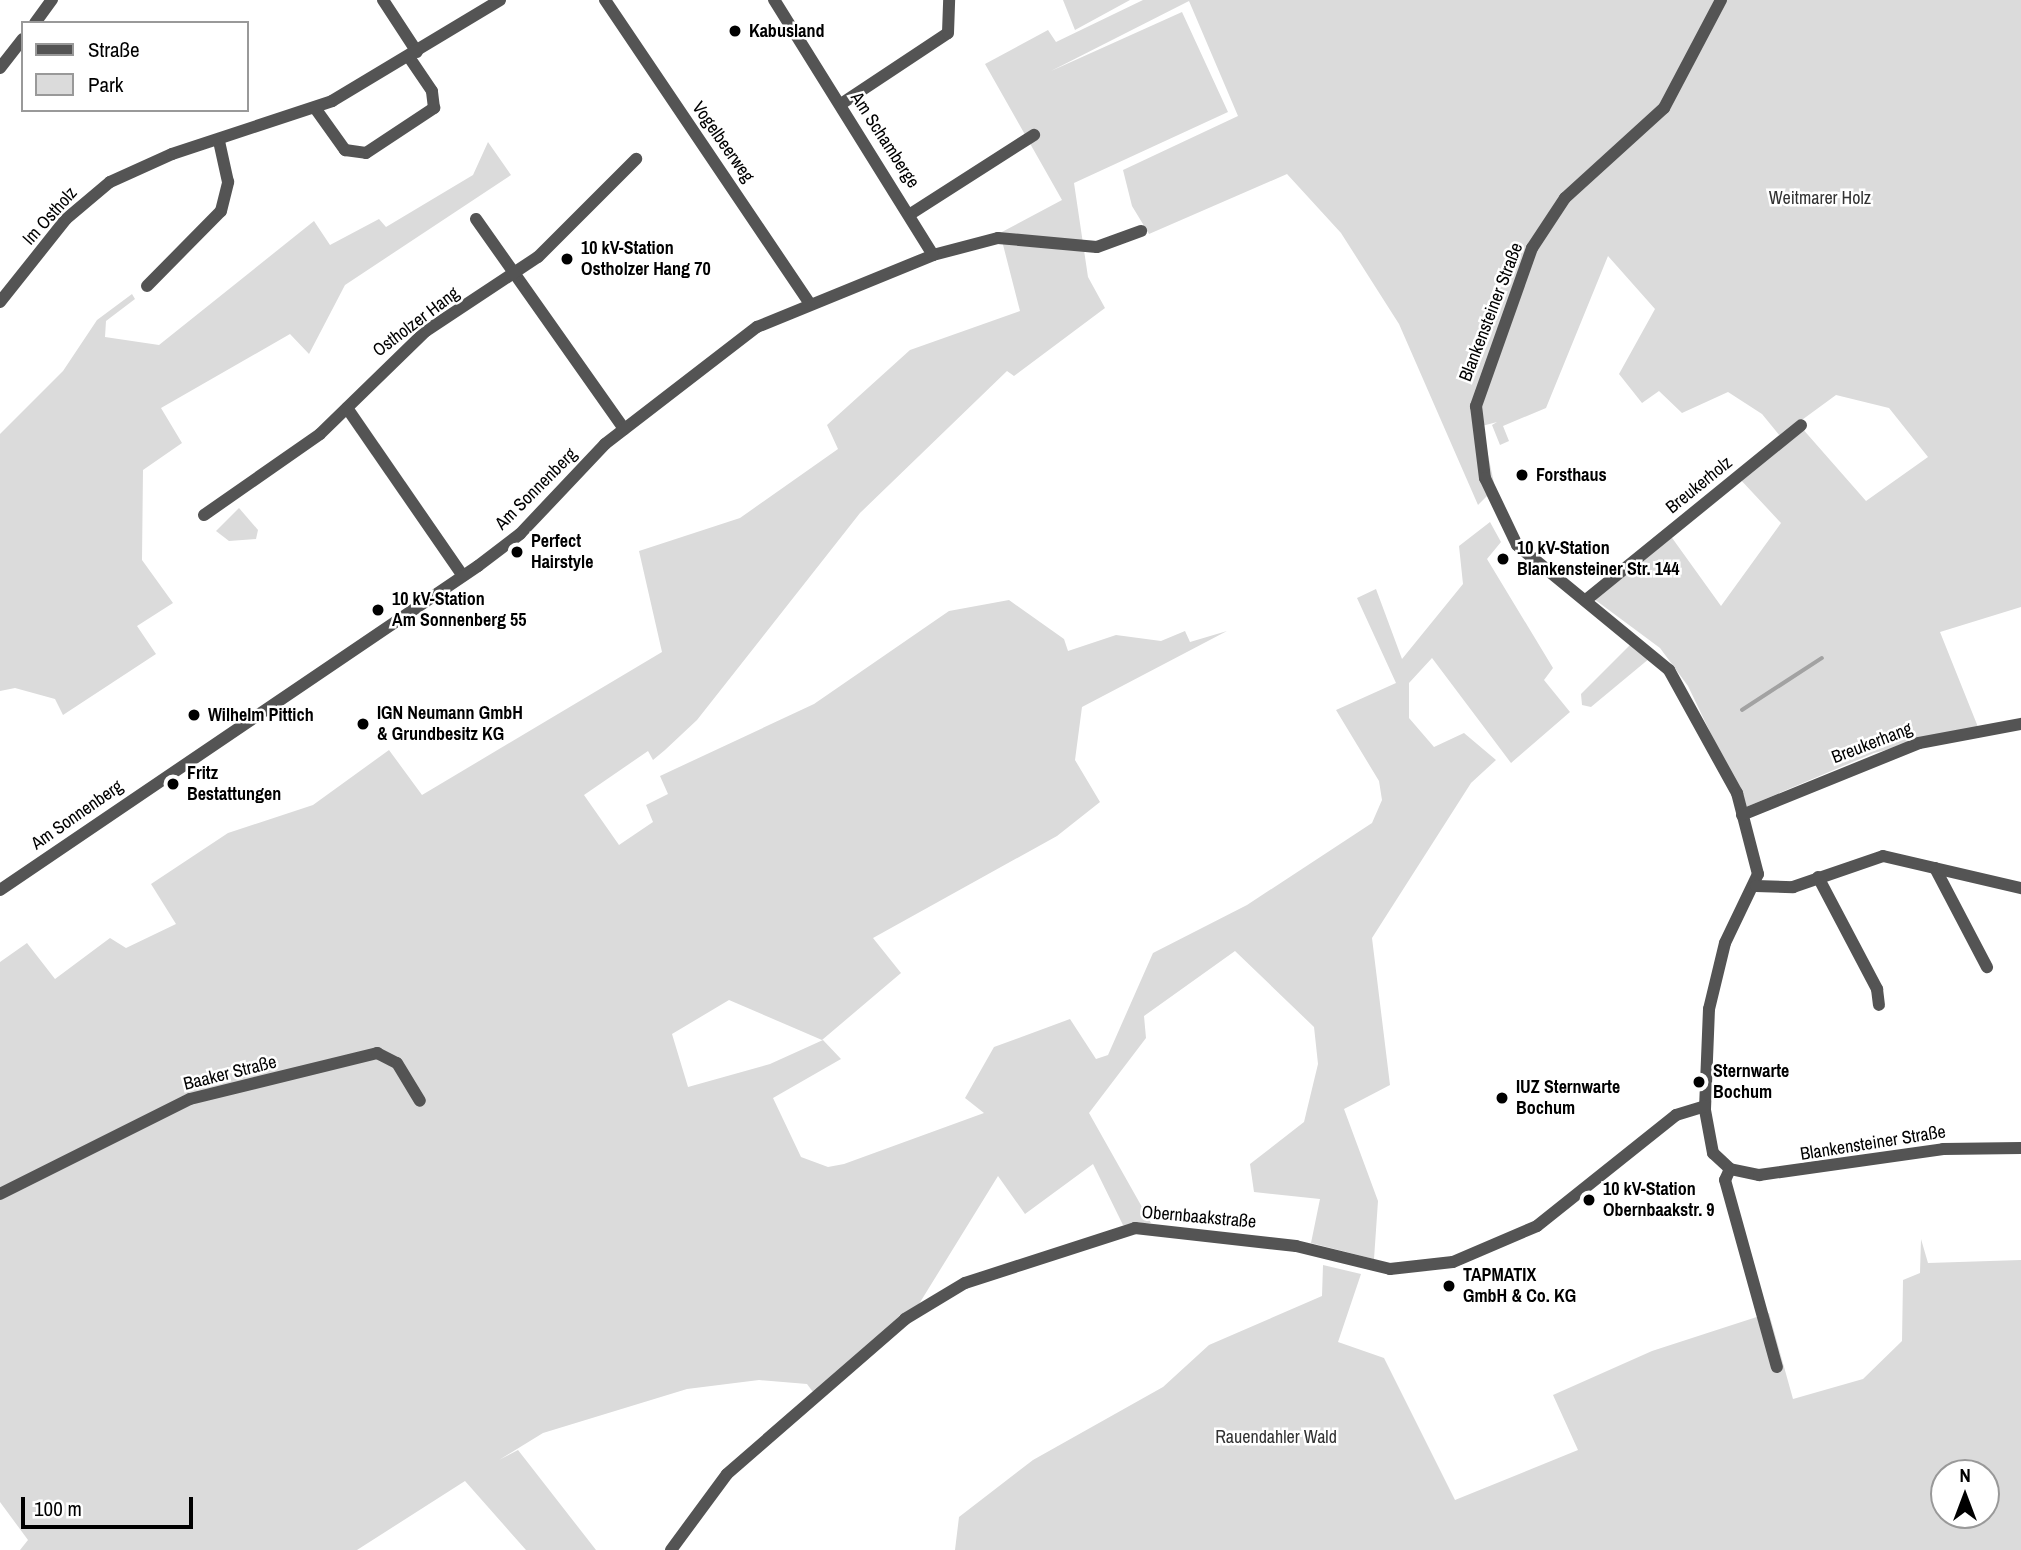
<!DOCTYPE html>
<html>
<head>
<meta charset="utf-8">
<style>
  body { margin:0 }
  #map { position:relative; width:2021px; height:1550px; overflow:hidden; background:#fff; font-family:"Archivo Narrow",sans-serif }
  div>[style] { position:absolute }
  .green>* { inset:0; background:#dbdbdb }
  .stream>* { height:3.5px; margin:-1.75px; padding:0 1.75px; transform-origin:1.75px; border-radius:1.75px; background:#a2a2a2 }
  .street>* { height:12px; margin:-6px; padding:0 6px; transform-origin:6px; border-radius:6px; background:#545454 }
  .dots>* { width:19px; height:19px; translate:-50% -50%; box-sizing:border-box; border:4px solid #fff; border-radius:50% }
  span { translate:-50% -50%; white-space:nowrap; text-align:center; line-height:1.15; -webkit-text-stroke:5px #fff; paint-order:stroke }
  .poi-label { font-size:18px; color:#000; font-weight:700 }
  .left { translate:0 -50%; text-align:left }
  .street-label { font-size:18px; color:#000 }
  .park-label { font-size:18px; color:#323232 }
  .legend { position:absolute; left:21px; top:21px; width:228px; height:91px; box-sizing:border-box; background:#fff; border:2px solid #999; margin:0; padding:9px 12px; list-style:none; font-size:21px; color:#000 }
  .legend li { display:flex; align-items:center; gap:14px; height:35px }
  .legend b { width:35px; border:2px solid #999 }
  .north { position:absolute; left:1930px; top:1459px; width:70px; height:70px; box-sizing:border-box; background:#fff; border:2px solid #999; border-radius:50%; rotate:0deg; font-size:19px; font-weight:700; line-height:28px; text-align:center; color:#000 }
  .north::after { content:''; display:block; margin:auto; width:24px; height:32px; background:#000; clip-path:polygon(50% 0,100% 100%,50% 72%,0 100%) }
  .scale { position:absolute; left:21px; top:1497px; width:172px; height:32px; box-sizing:border-box; border:4px solid #000; border-top:0; padding-left:9px; font-size:21px; line-height:24px; white-space:nowrap; color:#000; -webkit-text-stroke:5px #fff; paint-order:stroke }
</style>
</head>
<body>
<div id="map">
  <div class="green">
    <div style="clip-path:polygon(1063px 0,1130px 0,1075px 30px)"></div>
    <div style="clip-path:polygon(1143px 0,2021px 0,2021px 607px,1940px 632px,1978px 727px,1874px 753px,1746px 807px,1688px 686px,1660px 648px,1594px 599px,1670px 535px,1721px 606px,1781px 523px,1739px 478px,1801px 427px,1866px 501px,1928px 457px,1889px 408px,1836px 395px,1780px 436px,1762px 414px,1728px 392px,1682px 413px,1659px 391px,1642px 403px,1619px 374px,1655px 309px,1608px 256px,1546px 408px,1503px 426px,1509px 441px,1500px 445px,1492px 425px,1497px 422px,1482px 426px,1495px 488px,1478px 505px,1399px 324px,1341px 233px,1287px 174px,1149px 234px,1132px 206px,1123px 170px,1238px 116px,1189px 1px,1051px 71px,1182px 12px,1228px 112px,1074px 183px,1088px 277px,1105px 308px,1014px 376px,1007px 371px,860px 513px,697px 720px,665px 750px,653px 760px,648px 751px,584px 795px,619px 845px,653px 822px,646px 805px,668px 794px,660px 776px,814px 704px,949px 611px,1009px 600px,1064px 639px,1068px 651px,1116px 635px,1161px 641px,1185px 631px,1190px 642px,1227px 631px,1082px 707px,1075px 760px,1100px 802px,1057px 836px,873px 938px,901px 973px,822px 1040px,729px 1000px,672px 1034px,688px 1087px,770px 1064px,823px 1040px,841px 1059px,773px 1098px,801px 1157px,828px 1167px,844px 1164px,984px 1113px,965px 1098px,994px 1047px,1070px 1019px,1096px 1059px,1108px 1055px,1153px 953px,1247px 905px,1372px 823px,1382px 800px,1379px 781px,1336px 710px,1396px 683px,1357px 598px,1376px 589px,1402px 659px,1463px 584px,1459px 546px,1490px 522px,1501px 542px,1487px 559px,1553px 668px,1544px 680px,1570px 712px,1511px 763px,1432px 658px,1409px 683px,1409px 718px,1434px 747px,1464px 733px,1496px 760px,1471px 783px,1372px 938px,1390px 1085px,1344px 1109px,1378px 1201px,1374px 1259px,1311px 1243px,1320px 1199px,1254px 1192px,1250px 1164px,1304px 1122px,1318px 1064px,1314px 1027px,1235px 951px,1144px 1016px,1146px 1038px,1089px 1113px,1151px 1223px,1123px 1225px,1093px 1164px,1025px 1214px,998px 1176px,919px 1304px,816px 1396px,807px 1384px,759px 1380px,687px 1389px,543px 1433px,499px 1460px,518px 1450px,596px 1550px,526px 1550px,465px 1481px,357px 1550px,20px 1550px,28px 1540px,0 1502px,0 962px,27px 943px,55px 979px,110px 938px,126px 948px,176px 924px,151px 884px,228px 833px,313px 805px,389px 750px,422px 795px,662px 652px,639px 551px,740px 518px,838px 449px,827px 425px,910px 350px,1020px 311px,1000px 233px,1062px 200px,985px 64px,1048px 30px,1056px 42px)"></div>
    <div style="clip-path:polygon(488px 142px,511px 175px,345px 285px,309px 354px,290px 334px,161px 408px,182px 443px,143px 470px,142px 560px,173px 603px,137px 626px,156px 654px,63px 715px,55px 699px,15px 688px,0 691px,0 434px,63px 371px,97px 320px,132px 294px,135px 299px,106px 321px,105px 337px,159px 345px,314px 221px,330px 245px,379px 219px,386px 227px,473px 175px)"></div>
    <div style="clip-path:polygon(239px 508px,258px 530px,256px 539px,229px 541px,216px 531px)"></div>
    <div style="clip-path:polygon(1632px 643px,1650px 658px,1591px 707px,1582px 705px,1581px 694px)"></div>
    <div style="clip-path:polygon(evenodd,1921px 1239px,1928px 1263px,2021px 1260px,2021px 1550px,955px 1550px,959px 1517px,1033px 1460px,1163px 1387px,1209px 1345px,1322px 1296px,1323px 1265px,1361px 1274px,1338px 1342px,1384px 1358px,1455px 1500px,1578px 1450px,1553px 1395px,1652px 1351px,1769px 1313px,1793px 1399px,1863px 1379px,1902px 1341px,1903px 1280px,1920px 1273px,1921px 1239px,1944px 1473px,1986px 1473px,1986px 1515px,1944px 1515px,1944px 1473px)"></div>
  </div>
  <div class="stream">
    <div style="left:1742px;top:710px;width:95px;rotate:-33deg"></div>
  </div>
  <div class="street">
    <div style="left:383px;top:0;width:62px;rotate:56.8deg"></div>
    <div style="left:605px;top:0;width:367px;rotate:56deg"></div>
    <div style="left:1721px;top:0;width:122px;rotate:117.8deg"></div>
    <div style="left:1664px;top:108px;width:134px;rotate:137.7deg"></div>
    <div style="left:1565px;top:198px;width:60px;rotate:123.4deg"></div>
    <div style="left:1532px;top:248px;width:168px;rotate:109.5deg"></div>
    <div style="left:1476px;top:406px;width:73px;rotate:82.9deg"></div>
    <div style="left:1485px;top:478px;width:74px;rotate:64.5deg"></div>
    <div style="left:1517px;top:545px;width:197px;rotate:39.4deg"></div>
    <div style="left:1669px;top:670px;width:141px;rotate:61.1deg"></div>
    <div style="left:1737px;top:793px;width:84px;rotate:75.5deg"></div>
    <div style="left:1758px;top:874px;width:76px;rotate:115.6deg"></div>
    <div style="left:1725px;top:943px;width:68px;rotate:103.6deg"></div>
    <div style="left:1709px;top:1009px;width:101px;rotate:92.3deg"></div>
    <div style="left:1705px;top:1110px;width:44px;rotate:79.5deg"></div>
    <div style="left:1713px;top:1153px;width:23px;rotate:43deg"></div>
    <div style="left:1730px;top:1169px;width:30px;rotate:12deg"></div>
    <div style="left:1759px;top:1175px;width:186px;rotate:-8deg"></div>
    <div style="left:1943px;top:1149px;width:78px;rotate:-0.7deg"></div>
    <div style="left:35px;top:23px;width:29px;rotate:-54deg"></div>
    <div style="left:0;top:68px;width:37px;rotate:-52deg"></div>
    <div style="left:841px;top:104px;width:128px;rotate:-33.6deg"></div>
    <div style="left:948px;top:33px;width:33px;rotate:-88deg"></div>
    <div style="left:315px;top:108px;width:52px;rotate:54.5deg"></div>
    <div style="left:345px;top:150px;width:21px;rotate:8deg"></div>
    <div style="left:366px;top:153px;width:82px;rotate:-33.5deg"></div>
    <div style="left:434px;top:108px;width:17px;rotate:-97deg"></div>
    <div style="left:432px;top:91px;width:41px;rotate:-124.1deg"></div>
    <div style="left:912px;top:213px;width:145px;rotate:-32.6deg"></div>
    <div style="left:476px;top:219px;width:257px;rotate:54.8deg"></div>
    <div style="left:933px;top:255px;width:67px;rotate:-14.7deg"></div>
    <div style="left:998px;top:238px;width:99px;rotate:5.2deg"></div>
    <div style="left:1097px;top:247px;width:47px;rotate:-20deg"></div>
    <div style="left:147px;top:286px;width:105px;rotate:-45.4deg"></div>
    <div style="left:221px;top:211px;width:30px;rotate:-76deg"></div>
    <div style="left:228px;top:182px;width:42px;rotate:-102.4deg"></div>
    <div style="left:0;top:302px;width:106px;rotate:-51.5deg"></div>
    <div style="left:66px;top:219px;width:57px;rotate:-40.1deg"></div>
    <div style="left:110px;top:182px;width:68px;rotate:-24.3deg"></div>
    <div style="left:172px;top:154px;width:169px;rotate:-18.3deg"></div>
    <div style="left:332px;top:101px;width:196px;rotate:-31deg"></div>
    <div style="left:347px;top:408px;width:204px;rotate:55.4deg"></div>
    <div style="left:204px;top:515px;width:141px;rotate:-34.9deg"></div>
    <div style="left:320px;top:434px;width:148px;rotate:-44.2deg"></div>
    <div style="left:426px;top:331px;width:134px;rotate:-33.5deg"></div>
    <div style="left:538px;top:257px;width:139px;rotate:-45deg"></div>
    <div style="left:1586px;top:600px;width:277px;rotate:-39.1deg"></div>
    <div style="left:1742px;top:815px;width:191px;rotate:-22.1deg"></div>
    <div style="left:1919px;top:743px;width:104px;rotate:-10.6deg"></div>
    <div style="left:1935px;top:868px;width:112px;rotate:62.3deg"></div>
    <div style="left:1818px;top:877px;width:127px;rotate:62.2deg"></div>
    <div style="left:1877px;top:989px;width:16px;rotate:83deg"></div>
    <div style="left:1756px;top:886px;width:37px;rotate:2deg"></div>
    <div style="left:1793px;top:887px;width:95px;rotate:-19deg"></div>
    <div style="left:1883px;top:856px;width:142px;rotate:13.1deg"></div>
    <div style="left:0;top:890px;width:577px;rotate:-34.13deg"></div>
    <div style="left:478px;top:566px;width:53px;rotate:-37.3deg"></div>
    <div style="left:520px;top:534px;width:124px;rotate:-46.6deg"></div>
    <div style="left:605px;top:444px;width:192px;rotate:-37.6deg"></div>
    <div style="left:757px;top:327px;width:190px;rotate:-22.2deg"></div>
    <div style="left:933px;top:255px;width:301px;rotate:-121.9deg"></div>
    <div style="left:1730px;top:1169px;width:12px;rotate:114deg"></div>
    <div style="left:1725px;top:1180px;width:194px;rotate:74.5deg"></div>
    <div style="left:0;top:1194px;width:212px;rotate:-26.6deg"></div>
    <div style="left:190px;top:1099px;width:193px;rotate:-13.8deg"></div>
    <div style="left:377px;top:1053px;width:22px;rotate:27deg"></div>
    <div style="left:397px;top:1063px;width:44px;rotate:58.8deg"></div>
    <div style="left:671px;top:1550px;width:94px;rotate:-53.6deg"></div>
    <div style="left:727px;top:1474px;width:236px;rotate:-41deg"></div>
    <div style="left:905px;top:1319px;width:70px;rotate:-31deg"></div>
    <div style="left:965px;top:1283px;width:179px;rotate:-17.9deg"></div>
    <div style="left:1135px;top:1228px;width:162px;rotate:6.4deg"></div>
    <div style="left:1296px;top:1246px;width:97px;rotate:13.7deg"></div>
    <div style="left:1390px;top:1269px;width:63px;rotate:-6.3deg"></div>
    <div style="left:1453px;top:1262px;width:91px;rotate:-23.2deg"></div>
    <div style="left:1537px;top:1226px;width:178px;rotate:-38.6deg"></div>
    <div style="left:1676px;top:1115px;width:30px;rotate:-17deg"></div>
  </div>
  <div class="dots">
    <div style="left:735px;top:31px;background:#000"></div>
    <div style="left:567px;top:259px;background:#000"></div>
    <div style="left:1522px;top:475px;background:#000"></div>
    <div style="left:517px;top:552px;background:#000"></div>
    <div style="left:1503px;top:559px;background:#000"></div>
    <div style="left:378px;top:610px;background:#000"></div>
    <div style="left:194px;top:715px;background:#000"></div>
    <div style="left:363px;top:724px;background:#000"></div>
    <div style="left:173px;top:784px;background:#000"></div>
    <div style="left:1699px;top:1082px;background:#000"></div>
    <div style="left:1502px;top:1098px;background:#000"></div>
    <div style="left:1589px;top:1200px;background:#000"></div>
    <div style="left:1449px;top:1286px;background:#000"></div>
  </div>
  <div class="poi-label">
    <span class="left" style="left:749px;top:31px">Kabusland</span>
    <span class="left" style="left:581px;top:259px">10 kV-Station<br>Ostholzer Hang 70</span>
    <span class="left" style="left:1536px;top:475px">Forsthaus</span>
    <span class="left" style="left:531px;top:552px">Perfect<br>Hairstyle</span>
    <span class="left" style="left:1517px;top:559px">10 kV-Station<br>Blankensteiner Str. 144</span>
    <span class="left" style="left:392px;top:610px">10 kV-Station<br>Am Sonnenberg 55</span>
    <span class="left" style="left:377px;top:724px">IGN Neumann GmbH<br>&amp; Grundbesitz KG</span>
    <span class="left" style="left:208px;top:715px">Wilhelm Pittich</span>
    <span class="left" style="left:187px;top:784px">Fritz<br>Bestattungen</span>
    <span class="left" style="left:1713px;top:1082px">Sternwarte<br>Bochum</span>
    <span class="left" style="left:1516px;top:1098px">IUZ Sternwarte<br>Bochum</span>
    <span class="left" style="left:1603px;top:1200px">10 kV-Station<br>Obernbaakstr. 9</span>
    <span class="left" style="left:1463px;top:1286px">TAPMATIX<br>GmbH &amp; Co. KG</span>
  </div>
  <div class="street-label">
    <span style="left:885px;top:140px;rotate:57deg">Am Schamberge</span>
    <span style="left:723px;top:142px;rotate:55deg">Vogelbeerweg</span>
    <span style="left:50px;top:216px;rotate:-48deg">Im Ostholz</span>
    <span style="left:1491px;top:312px;rotate:-69deg">Blankensteiner Straße</span>
    <span style="left:416px;top:322px;rotate:-37deg">Ostholzer Hang</span>
    <span style="left:1699px;top:485px;rotate:-39deg">Breukerholz</span>
    <span style="left:536px;top:489px;rotate:-45deg">Am Sonnenberg</span>
    <span style="left:1872px;top:743px;rotate:-21deg">Breukerhang</span>
    <span style="left:77px;top:815px;rotate:-35deg">Am Sonnenberg</span>
    <span style="left:230px;top:1073px;rotate:-14deg">Baaker Straße</span>
    <span style="left:1873px;top:1143px;rotate:-9deg">Blankensteiner Straße</span>
    <span style="left:1199px;top:1217px;rotate:5deg">Obernbaakstraße</span>
  </div>
  <div class="park-label">
    <span style="left:1820px;top:198px">Weitmarer Holz</span>
    <span style="left:1276px;top:1437px">Rauendahler Wald</span>
  </div>
  <ul class="legend">
  <li><b style="height:9px;background:#545454"></b>Straße</li>
  <li><b style="height:19px;background:#dbdbdb"></b>Park</li>
  </ul>
  <div class="north">N</div>
  <div class="scale">100 m</div>
</div>
</body>
</html>
